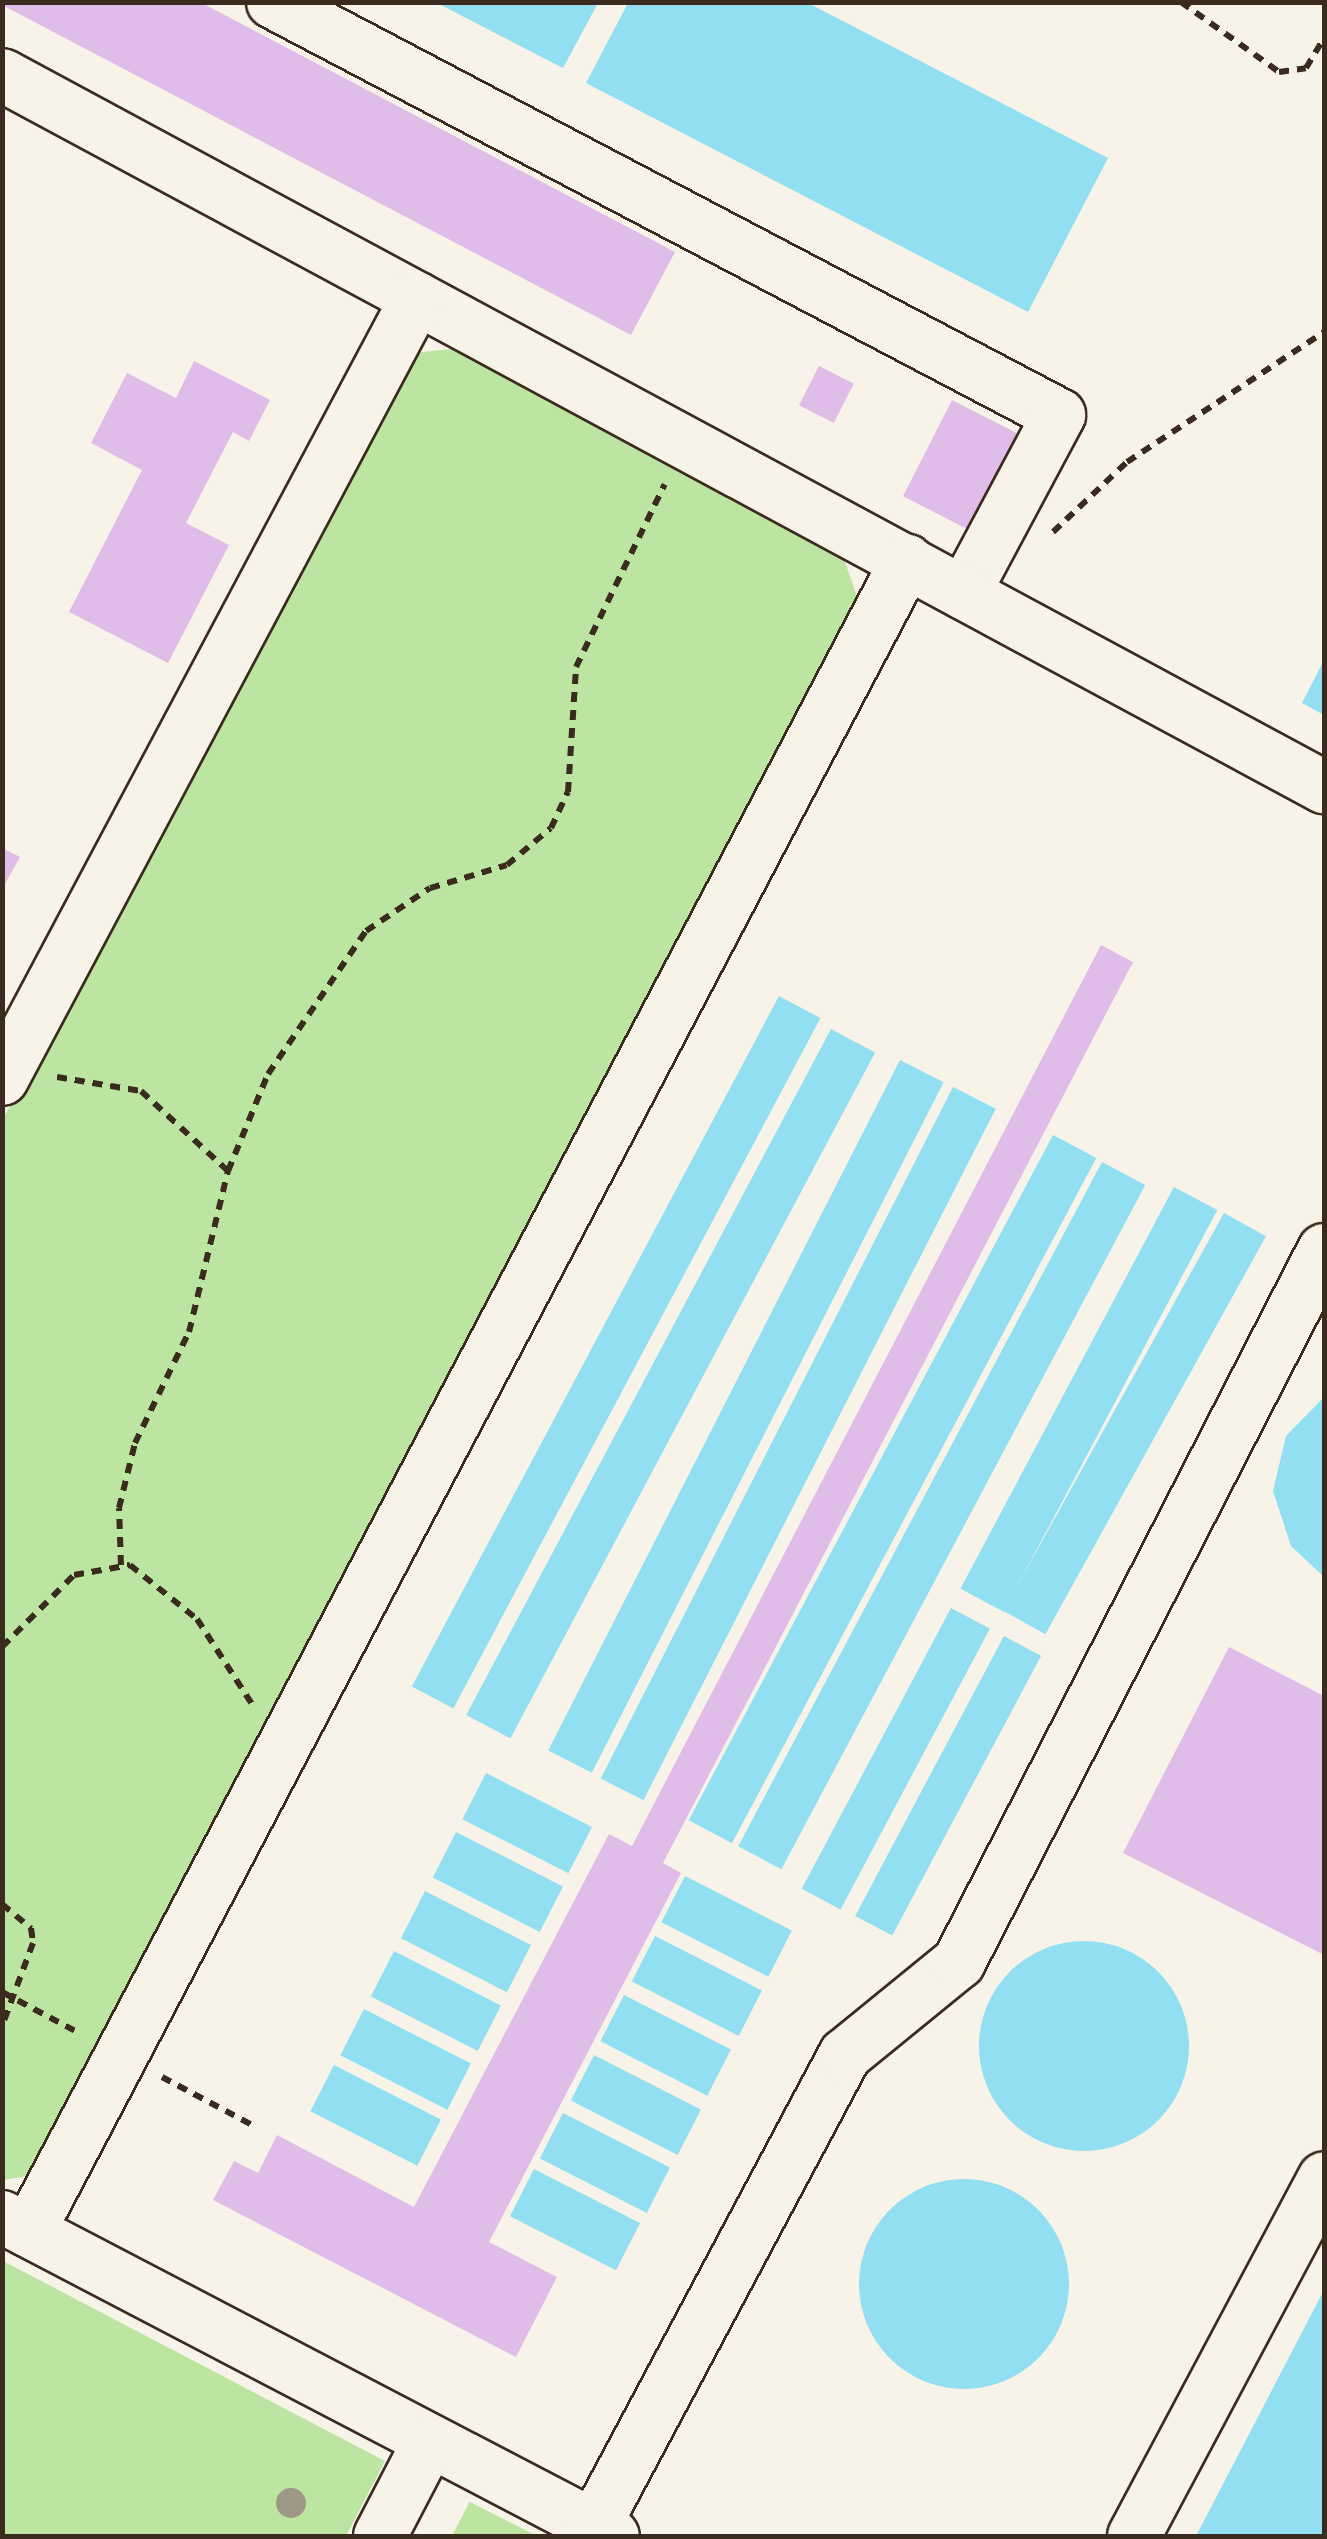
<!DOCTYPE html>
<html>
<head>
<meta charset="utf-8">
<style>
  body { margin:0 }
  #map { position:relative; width:1327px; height:2539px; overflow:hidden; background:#f7f3e8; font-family:"Comic Neue",sans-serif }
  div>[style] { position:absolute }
  .green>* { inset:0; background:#bce5a1 }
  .water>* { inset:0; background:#92dff1; transform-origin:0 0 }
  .round { border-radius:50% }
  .building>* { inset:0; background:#e0bde8; transform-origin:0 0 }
  .path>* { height:6px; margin-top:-3px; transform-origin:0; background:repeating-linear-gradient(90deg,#3b2a1e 0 10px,transparent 0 18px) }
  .roads { filter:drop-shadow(2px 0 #3b2a1e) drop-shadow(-2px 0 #3b2a1e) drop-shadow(0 2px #3b2a1e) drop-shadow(0 -2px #3b2a1e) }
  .minor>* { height:52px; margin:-26px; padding:0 26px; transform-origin:26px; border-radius:26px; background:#f7f3e8 }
  .trees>* { width:30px; height:30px; margin:-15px; border-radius:50%; background:#9e9987 }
  span { translate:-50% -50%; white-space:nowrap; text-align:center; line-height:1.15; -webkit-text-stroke:10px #f7f3e8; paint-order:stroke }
  .frame { position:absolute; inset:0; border:5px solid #3b2a1e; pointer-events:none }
</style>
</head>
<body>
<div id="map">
  <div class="green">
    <div style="clip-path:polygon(461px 348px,841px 551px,857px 596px,851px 625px,40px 2174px,3px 2180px,3px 1119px,398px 371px,422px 352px)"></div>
    <div style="clip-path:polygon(3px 2261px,385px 2461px,346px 2536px,3px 2536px)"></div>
    <div style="clip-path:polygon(470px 2501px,470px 2502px,537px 2536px,452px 2536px)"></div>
  </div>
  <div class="water">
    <div style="clip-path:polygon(437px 3px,598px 3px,563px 68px)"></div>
    <div style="clip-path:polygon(628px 3px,808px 3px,1108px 158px,1028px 312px,586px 83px)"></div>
    <div style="clip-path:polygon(1324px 660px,1324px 715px,1302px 703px)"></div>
    <div style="left:779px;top:996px;width:47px;height:782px;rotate:28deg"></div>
    <div style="left:831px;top:1029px;width:50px;height:777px;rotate:28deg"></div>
    <div style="left:900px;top:1060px;width:49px;height:775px;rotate:27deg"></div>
    <div style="left:953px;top:1087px;width:48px;height:776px;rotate:27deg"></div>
    <div style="left:1053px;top:1135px;width:49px;height:776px;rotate:28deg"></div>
    <div style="left:1102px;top:1162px;width:49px;height:775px;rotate:28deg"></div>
    <div style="left:1174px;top:1187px;width:49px;height:455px;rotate:28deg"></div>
    <div style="left:1224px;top:1213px;width:48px;height:455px;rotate:29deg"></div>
    <div style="clip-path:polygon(1324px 1397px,1324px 1577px,1291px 1546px,1273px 1491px,1286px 1436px)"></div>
    <div style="left:951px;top:1608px;width:44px;height:318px;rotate:28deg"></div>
    <div style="left:1004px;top:1636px;width:42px;height:317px;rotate:28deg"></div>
    <div style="left:486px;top:1773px;width:119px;height:52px;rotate:27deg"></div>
    <div style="left:456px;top:1832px;width:120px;height:51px;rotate:27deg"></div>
    <div style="left:685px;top:1876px;width:120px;height:52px;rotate:27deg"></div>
    <div style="left:425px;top:1891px;width:119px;height:53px;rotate:27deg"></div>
    <div style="left:655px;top:1936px;width:120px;height:51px;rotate:27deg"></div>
    <div class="round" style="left:979px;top:1941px;width:210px;height:210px"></div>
    <div style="left:394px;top:1951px;width:120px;height:51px;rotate:27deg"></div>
    <div style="left:624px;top:1995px;width:120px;height:52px;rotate:27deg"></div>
    <div style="left:364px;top:2009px;width:120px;height:52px;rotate:27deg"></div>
    <div style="left:594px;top:2055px;width:120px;height:51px;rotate:27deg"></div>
    <div style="left:334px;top:2065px;width:120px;height:52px;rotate:27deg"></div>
    <div style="left:563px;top:2113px;width:120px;height:51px;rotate:27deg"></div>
    <div style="left:534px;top:2169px;width:119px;height:53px;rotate:27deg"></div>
    <div class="round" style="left:859px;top:2179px;width:210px;height:210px"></div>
    <div style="clip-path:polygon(1324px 2290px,1324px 2536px,1196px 2536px)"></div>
  </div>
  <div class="building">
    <div style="clip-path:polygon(200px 2px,675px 252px,631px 335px,2px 5px)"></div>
    <div style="clip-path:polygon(194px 361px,270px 400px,249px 441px,233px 432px,186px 523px,229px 545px,168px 663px,69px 612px,142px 470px,91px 443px,127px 373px,176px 398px)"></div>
    <div style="left:819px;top:366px;width:39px;height:44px;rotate:27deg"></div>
    <div style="left:952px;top:400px;width:89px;height:108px;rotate:27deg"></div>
    <div style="clip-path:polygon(2px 848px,20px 857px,2px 889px)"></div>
    <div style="clip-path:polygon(1101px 945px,1133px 962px,663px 1863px,681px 1873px,489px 2242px,557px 2277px,516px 2357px,213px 2200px,234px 2161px,258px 2173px,277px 2135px,414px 2207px,609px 1834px,632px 1846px)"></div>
    <div style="clip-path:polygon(1229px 1647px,1324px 1696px,1324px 1955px,1123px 1853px)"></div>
  </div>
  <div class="path">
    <div style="left:1181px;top:2px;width:120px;rotate:35.5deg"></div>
    <div style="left:1279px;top:72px;width:27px;rotate:-8deg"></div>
    <div style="left:1306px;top:68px;width:35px;rotate:-59deg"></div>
    <div style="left:1053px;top:532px;width:102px;rotate:-43.4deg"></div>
    <div style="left:1127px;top:462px;width:236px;rotate:-33.4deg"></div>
    <div style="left:57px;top:1077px;width:85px;rotate:9.5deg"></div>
    <div style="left:141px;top:1091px;width:118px;rotate:42.6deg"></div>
    <div style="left:121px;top:1565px;width:57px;rotate:-92deg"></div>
    <div style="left:119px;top:1508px;width:67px;rotate:-76.2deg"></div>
    <div style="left:135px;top:1443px;width:123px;rotate:-64.1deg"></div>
    <div style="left:189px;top:1332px;width:166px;rotate:-76.4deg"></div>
    <div style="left:228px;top:1171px;width:105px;rotate:-67.6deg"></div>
    <div style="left:268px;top:1074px;width:173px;rotate:-55.6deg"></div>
    <div style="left:366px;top:931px;width:77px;rotate:-33.9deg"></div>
    <div style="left:430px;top:888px;width:80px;rotate:-16.6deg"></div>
    <div style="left:507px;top:865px;width:57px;rotate:-40.1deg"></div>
    <div style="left:551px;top:828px;width:40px;rotate:-65deg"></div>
    <div style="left:568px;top:792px;width:125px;rotate:-86.3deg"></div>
    <div style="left:576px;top:667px;width:203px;rotate:-64.1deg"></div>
    <div style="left:2px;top:1647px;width:102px;rotate:-45deg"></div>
    <div style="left:74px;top:1575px;width:57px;rotate:-10.1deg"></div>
    <div style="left:130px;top:1565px;width:86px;rotate:38.9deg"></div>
    <div style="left:197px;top:1619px;width:101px;rotate:57.1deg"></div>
    <div style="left:2px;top:1904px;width:38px;rotate:40deg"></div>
    <div style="left:31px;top:1928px;width:15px;rotate:82deg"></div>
    <div style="left:33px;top:1943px;width:89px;rotate:110.5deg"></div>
    <div style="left:2px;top:1992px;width:89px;rotate:28deg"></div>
    <div style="left:162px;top:2077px;width:104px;rotate:28deg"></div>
  </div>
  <div class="roads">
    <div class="minor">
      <div style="left:273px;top:2px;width:888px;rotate:27.72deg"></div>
      <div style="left:1059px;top:415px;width:202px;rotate:118.1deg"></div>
      <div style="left:2px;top:75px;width:1502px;rotate:28.31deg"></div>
      <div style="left:2px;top:1079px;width:884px;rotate:-62.02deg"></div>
      <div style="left:2px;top:2217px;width:689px;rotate:27.57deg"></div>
      <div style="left:29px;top:2231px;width:1887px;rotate:-62.27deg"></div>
      <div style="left:594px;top:2526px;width:534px;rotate:-61.95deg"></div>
      <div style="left:845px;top:2055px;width:147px;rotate:-39.2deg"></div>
      <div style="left:959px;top:1962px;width:800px;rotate:-62.86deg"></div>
      <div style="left:380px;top:2536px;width:106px;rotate:-62.5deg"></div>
      <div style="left:1134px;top:2536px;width:405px;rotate:-62deg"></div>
    </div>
  </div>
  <div class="trees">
    <div style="left:291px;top:2503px"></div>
  </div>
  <div class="frame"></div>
</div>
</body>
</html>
